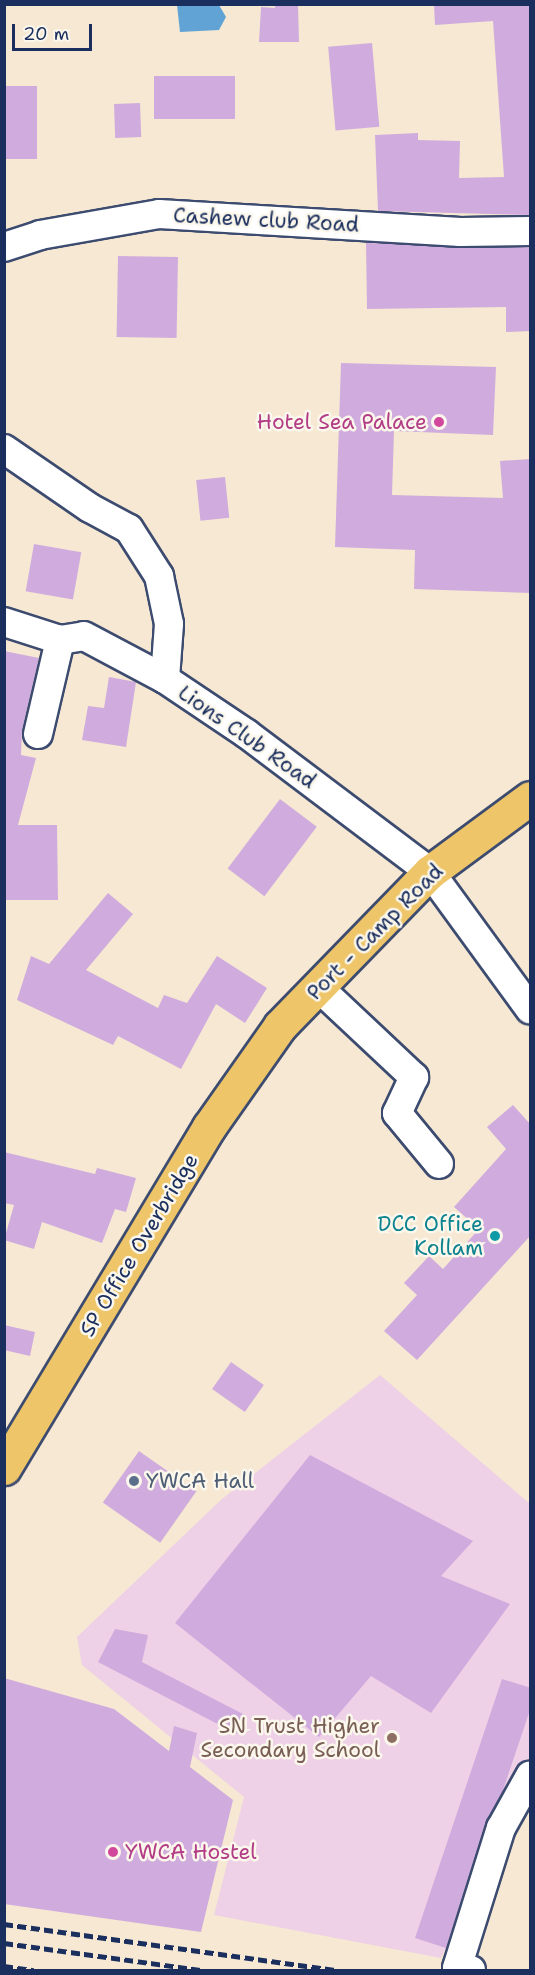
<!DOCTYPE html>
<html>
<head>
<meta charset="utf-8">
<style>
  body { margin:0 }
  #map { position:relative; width:535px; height:1975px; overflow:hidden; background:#f6e8d2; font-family:"Shantell Sans",sans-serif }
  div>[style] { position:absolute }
  .built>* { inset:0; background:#eed0e7 }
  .water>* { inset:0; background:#61a3d5 }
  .building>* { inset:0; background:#d0acde; transform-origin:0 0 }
  .roads { filter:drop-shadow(2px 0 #3c4b6f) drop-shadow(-2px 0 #3c4b6f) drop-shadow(0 2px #3c4b6f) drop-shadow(0 -2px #3c4b6f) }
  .minor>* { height:28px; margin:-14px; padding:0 14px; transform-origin:14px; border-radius:14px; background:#fff }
  .major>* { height:33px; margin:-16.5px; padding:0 16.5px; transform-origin:16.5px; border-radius:16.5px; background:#eec569 }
  .rail>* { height:4.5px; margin-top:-2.25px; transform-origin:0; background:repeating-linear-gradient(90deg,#1b2f5e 0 9px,transparent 0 13.5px) }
  .dots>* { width:16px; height:16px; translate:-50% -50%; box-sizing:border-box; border:3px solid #fbf7ec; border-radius:50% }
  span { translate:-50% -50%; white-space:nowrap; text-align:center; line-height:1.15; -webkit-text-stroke:5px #fbf7ec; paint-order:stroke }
  .street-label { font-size:21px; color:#1b2f5e }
  .hotel-label { font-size:21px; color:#b23c85 }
  .right { translate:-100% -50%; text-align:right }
  .left { translate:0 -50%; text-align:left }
  .culture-label { font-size:21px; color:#0d838f }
  .service-label { font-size:21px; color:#4e5e75 }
  .education-label { font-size:21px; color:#785e54 }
  .frame { position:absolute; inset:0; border:6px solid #1b2f5e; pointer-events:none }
  .scale { position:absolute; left:12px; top:24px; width:80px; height:27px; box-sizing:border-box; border:3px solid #1b2f5e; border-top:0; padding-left:8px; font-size:18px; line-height:21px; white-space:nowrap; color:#1b2f5e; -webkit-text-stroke:4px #fbf7ec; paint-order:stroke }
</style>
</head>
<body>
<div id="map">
  <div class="built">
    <div style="clip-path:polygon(380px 1375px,530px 1504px,530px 1764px,441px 1958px,214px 1915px,244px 1797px,82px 1665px,77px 1637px,222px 1499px)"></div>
  </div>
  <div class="water">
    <div style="clip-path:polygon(177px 5px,219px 5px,226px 17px,219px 30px,180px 32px)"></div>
  </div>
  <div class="building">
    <div style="clip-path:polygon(275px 4px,298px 4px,299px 42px,259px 42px,261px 7px,275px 8px)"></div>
    <div style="clip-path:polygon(434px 4px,531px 4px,531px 215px,378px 211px,375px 135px,418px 133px,418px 140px,460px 141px,459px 178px,504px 177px,493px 21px,435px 25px)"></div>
    <div style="left:372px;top:43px;width:84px;height:44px;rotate:85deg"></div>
    <div style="left:235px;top:76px;width:43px;height:81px;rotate:90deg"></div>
    <div style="left:4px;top:86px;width:33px;height:73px"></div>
    <div style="left:140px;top:103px;width:34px;height:26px;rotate:88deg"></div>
    <div style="clip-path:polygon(366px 243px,531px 247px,531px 331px,506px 332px,506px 307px,367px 309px)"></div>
    <div style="left:178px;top:257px;width:81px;height:60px;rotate:91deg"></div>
    <div style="clip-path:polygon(341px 363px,496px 367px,493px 435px,394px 431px,392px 495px,503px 498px,500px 461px,531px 459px,531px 593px,414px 589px,415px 550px,335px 547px)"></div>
    <div style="left:225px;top:477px;width:41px;height:29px;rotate:84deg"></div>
    <div style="left:34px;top:544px;width:48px;height:48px;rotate:10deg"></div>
    <div style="clip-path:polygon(4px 651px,39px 658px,22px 730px,21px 755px,36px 758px,18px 825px,57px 825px,58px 900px,4px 900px)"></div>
    <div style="clip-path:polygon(109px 677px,136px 682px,126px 747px,82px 740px,88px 706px,104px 708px)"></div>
    <div style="left:280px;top:799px;width:46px;height:87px;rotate:37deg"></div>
    <div style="clip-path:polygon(108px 893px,133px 914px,86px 970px,158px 1008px,164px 995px,187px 1003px,217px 956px,267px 988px,245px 1023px,216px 1004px,181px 1069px,118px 1036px,113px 1045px,17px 1000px,31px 956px,49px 964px)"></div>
    <div style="clip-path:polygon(513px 1105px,531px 1125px,531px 1235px,417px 1360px,384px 1331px,417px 1295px,404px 1283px,429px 1256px,443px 1269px,479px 1229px,454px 1207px,506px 1149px,487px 1127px)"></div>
    <div style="clip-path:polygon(4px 1152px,95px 1174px,97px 1168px,136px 1178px,126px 1212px,115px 1209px,102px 1243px,42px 1222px,34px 1249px,4px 1240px,14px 1205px,4px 1203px)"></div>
    <div style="clip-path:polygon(4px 1325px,35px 1332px,30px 1356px,4px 1350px)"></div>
    <div style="left:231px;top:1362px;width:40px;height:33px;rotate:35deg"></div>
    <div style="left:139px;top:1451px;width:70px;height:63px;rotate:35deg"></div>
    <div style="clip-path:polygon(310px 1455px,473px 1541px,441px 1576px,510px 1604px,431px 1713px,371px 1676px,319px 1737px,175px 1623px)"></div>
    <div style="clip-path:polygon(115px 1629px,148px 1635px,142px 1662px,245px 1715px,237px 1734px,98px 1662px)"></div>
    <div style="clip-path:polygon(4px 1678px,114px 1709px,169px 1751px,174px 1726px,197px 1733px,190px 1767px,233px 1800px,201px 1932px,4px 1904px)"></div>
    <div style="clip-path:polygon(502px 1679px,531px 1688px,531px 1707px,502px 1793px,485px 1823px,446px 1948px,415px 1938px)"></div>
  </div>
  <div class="roads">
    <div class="minor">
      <div style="left:4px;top:247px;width:38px;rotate:-18deg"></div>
      <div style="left:40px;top:235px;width:121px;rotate:-10deg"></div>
      <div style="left:159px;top:214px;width:302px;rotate:3.4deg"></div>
      <div style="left:460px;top:232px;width:70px;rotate:-0.8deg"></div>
      <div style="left:4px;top:449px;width:104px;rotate:34.5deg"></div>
      <div style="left:90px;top:508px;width:44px;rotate:28.3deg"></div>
      <div style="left:129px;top:529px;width:56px;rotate:57.4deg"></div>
      <div style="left:159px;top:576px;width:49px;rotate:78.2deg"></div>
      <div style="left:169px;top:624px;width:55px;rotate:94.2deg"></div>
      <div style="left:165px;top:679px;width:99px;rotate:33.9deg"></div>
      <div style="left:247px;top:734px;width:229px;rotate:37deg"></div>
      <div style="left:430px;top:872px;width:170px;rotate:53.9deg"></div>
      <div style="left:4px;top:622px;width:59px;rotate:17.8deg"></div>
      <div style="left:60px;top:640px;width:24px;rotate:-9deg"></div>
      <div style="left:84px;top:636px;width:92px;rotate:28deg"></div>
      <div style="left:38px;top:734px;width:97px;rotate:-76.8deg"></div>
      <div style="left:318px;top:987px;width:132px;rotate:43.2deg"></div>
      <div style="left:414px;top:1077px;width:40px;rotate:115deg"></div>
      <div style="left:397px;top:1113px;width:66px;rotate:50.5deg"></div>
      <div style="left:471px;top:1970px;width:14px;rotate:-172deg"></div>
      <div style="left:457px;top:1968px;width:147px;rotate:-72.6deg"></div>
      <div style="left:501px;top:1828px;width:60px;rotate:-60.9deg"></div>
    </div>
    <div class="major">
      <div style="left:4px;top:1468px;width:398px;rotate:-59deg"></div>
      <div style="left:209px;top:1127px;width:123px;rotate:-54.9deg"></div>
      <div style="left:280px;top:1026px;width:215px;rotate:-45.8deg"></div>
      <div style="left:430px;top:872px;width:124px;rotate:-36.5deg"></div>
    </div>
  </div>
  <div class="rail">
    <div style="left:4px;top:1924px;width:336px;rotate:7.9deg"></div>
    <div style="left:4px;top:1943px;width:200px;rotate:7.8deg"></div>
    <div style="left:4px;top:1966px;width:30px;rotate:8deg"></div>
  </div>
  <div class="dots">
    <div style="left:439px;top:422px;background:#d1479c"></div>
    <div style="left:495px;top:1236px;background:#0f9aa8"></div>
    <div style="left:134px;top:1481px;background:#5c6f8a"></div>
    <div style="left:392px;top:1738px;background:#8d6e63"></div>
    <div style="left:113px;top:1852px;background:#d1479c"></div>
  </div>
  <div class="street-label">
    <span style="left:266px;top:220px;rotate:3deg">Cashew club Road</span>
    <span style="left:247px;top:737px;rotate:35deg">Lions Club Road</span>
    <span style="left:375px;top:932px;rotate:-45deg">Port - Camp Road</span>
    <span style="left:139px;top:1245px;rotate:-59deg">SP Office Overbridge</span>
  </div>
  <div class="hotel-label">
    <span class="right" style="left:427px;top:422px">Hotel Sea Palace</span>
    <span class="left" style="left:125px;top:1852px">YWCA Hostel</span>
  </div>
  <div class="culture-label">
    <span class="right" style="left:483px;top:1236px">DCC Office<br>Kollam</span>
  </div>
  <div class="service-label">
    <span class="left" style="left:146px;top:1481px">YWCA Hall</span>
  </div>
  <div class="education-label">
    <span class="right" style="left:380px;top:1738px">SN Trust Higher<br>Secondary School</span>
  </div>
  <div class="frame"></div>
  <div class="scale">20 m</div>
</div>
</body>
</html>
